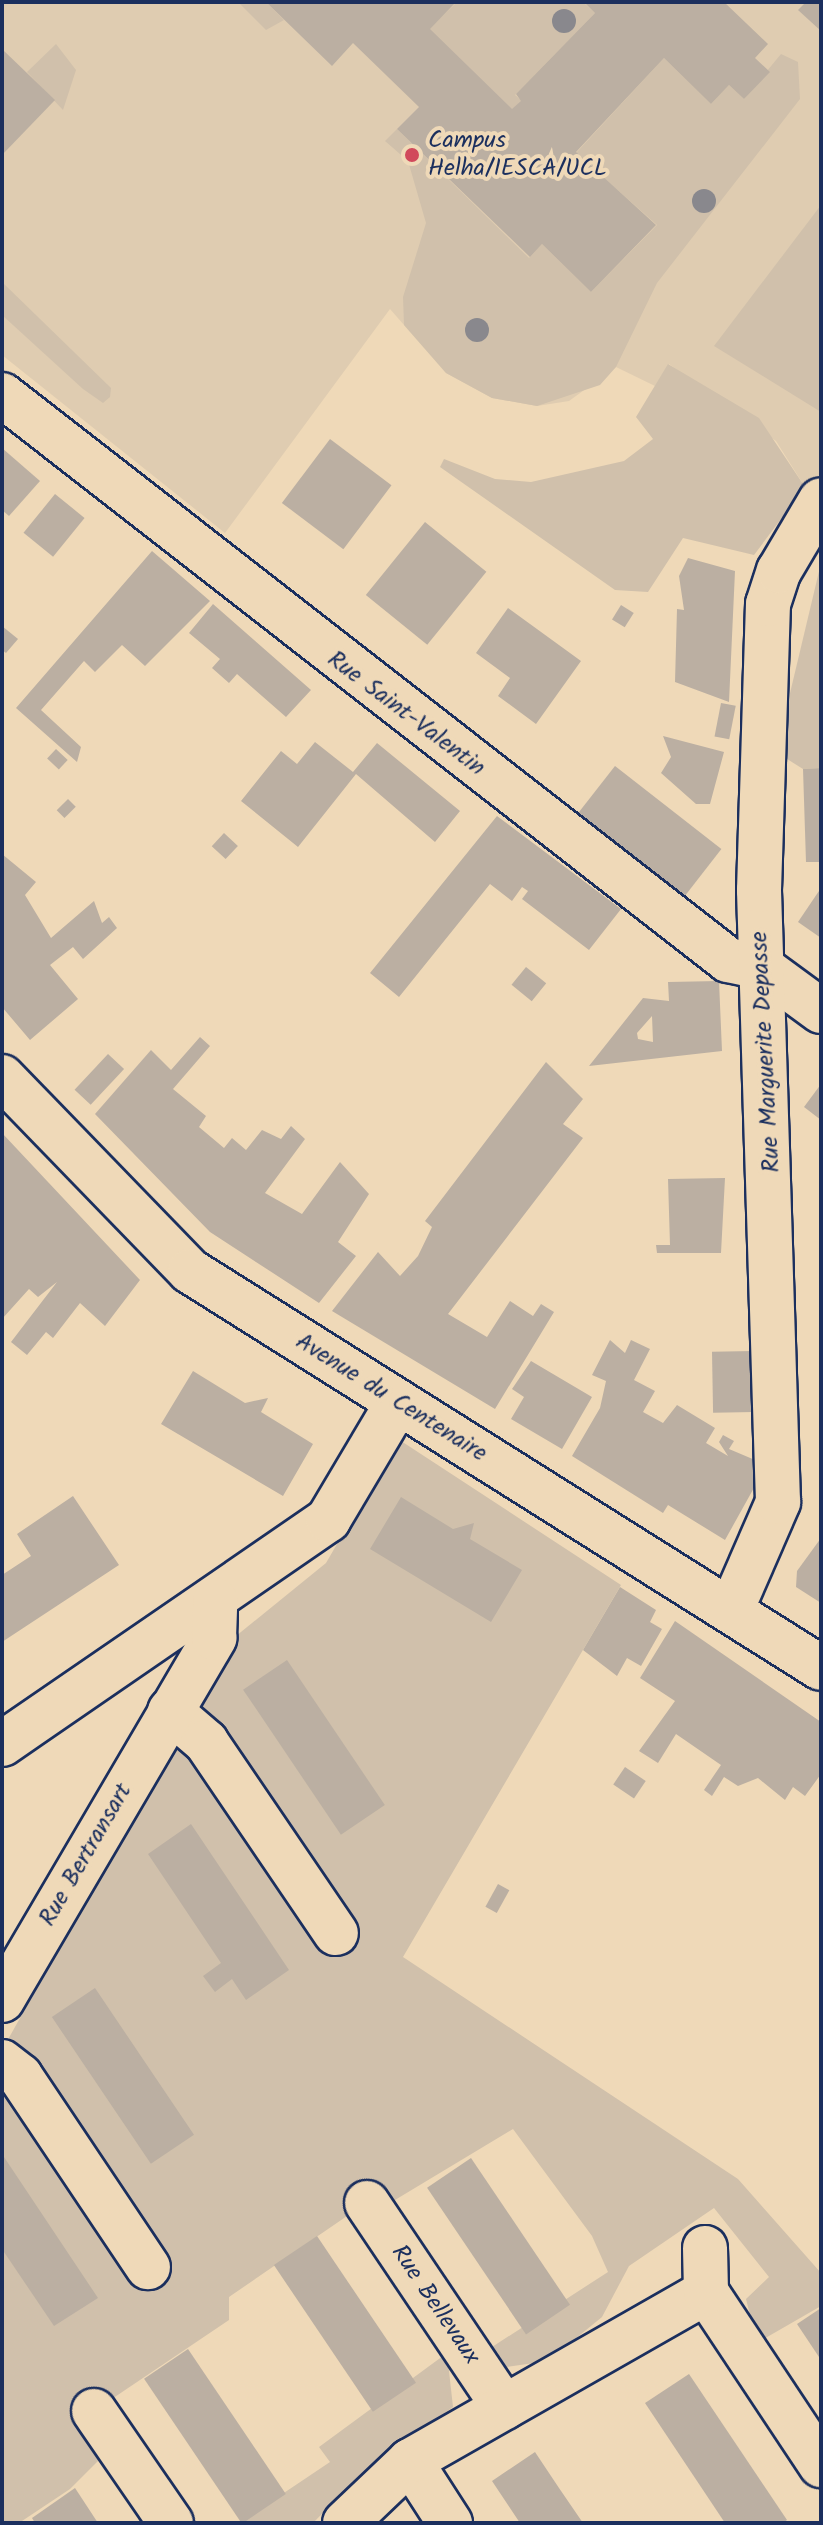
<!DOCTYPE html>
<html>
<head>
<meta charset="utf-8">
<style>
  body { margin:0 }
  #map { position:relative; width:823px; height:2525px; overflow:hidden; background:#efd9b8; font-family:Kalam,sans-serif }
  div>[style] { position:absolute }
  .built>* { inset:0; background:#dfccb1 }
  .green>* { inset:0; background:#d0c0ab }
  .building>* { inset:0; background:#bbafa2; transform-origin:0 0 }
  .roads { filter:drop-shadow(2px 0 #1b2f5e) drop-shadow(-2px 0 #1b2f5e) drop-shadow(0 2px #1b2f5e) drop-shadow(0 -2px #1b2f5e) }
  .street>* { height:44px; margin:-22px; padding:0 22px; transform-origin:22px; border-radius:22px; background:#efd9b8 }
  .secondary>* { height:44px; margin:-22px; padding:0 22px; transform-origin:22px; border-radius:22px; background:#efd9b8 }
  .trees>* { width:24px; height:24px; margin:-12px; border-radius:50%; background:#89888d }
  .dots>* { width:22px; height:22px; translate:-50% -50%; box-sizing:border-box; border:4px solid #efd9b8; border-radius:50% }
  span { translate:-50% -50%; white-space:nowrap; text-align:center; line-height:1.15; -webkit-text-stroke:8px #efd9b8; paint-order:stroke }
  .poi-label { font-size:24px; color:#1b2f5e }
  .left { translate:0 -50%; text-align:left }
  .street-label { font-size:24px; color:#1b2f5e }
  .frame { position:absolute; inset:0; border:4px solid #1b2f5e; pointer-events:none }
</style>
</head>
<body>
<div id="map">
  <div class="built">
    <div style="clip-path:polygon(2px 2px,821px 2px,821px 493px,805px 487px,776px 441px,669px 364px,655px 386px,616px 367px,569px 401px,537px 406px,492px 398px,446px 373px,390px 309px,225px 533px,2px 355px)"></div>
  </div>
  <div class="green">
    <div style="clip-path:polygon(238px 2px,266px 2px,284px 20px,266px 30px)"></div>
    <div style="clip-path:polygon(457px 2px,583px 2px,595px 13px,515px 95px,522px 101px,513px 111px,428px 30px)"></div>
    <div style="clip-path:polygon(56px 44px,76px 70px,63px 110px,27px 72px)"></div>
    <div style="clip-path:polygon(781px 54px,798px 62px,800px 99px,657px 283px,616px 367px,600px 385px,537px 406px,492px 398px,446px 373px,404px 325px,403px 297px,426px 223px,408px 161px,385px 141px,397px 129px,529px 258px,542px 244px,591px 292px,657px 225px,576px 153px,664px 58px,711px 104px,729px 85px,744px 99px)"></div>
    <div style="clip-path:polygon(821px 205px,821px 412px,714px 346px)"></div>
    <div style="clip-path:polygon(2px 282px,111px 388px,110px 397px,103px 403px,83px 389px,2px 315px)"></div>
    <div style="clip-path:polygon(668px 364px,759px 418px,805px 487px,754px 555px,683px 538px,648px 592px,615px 590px,440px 467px,444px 459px,495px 479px,531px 482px,624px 461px,653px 439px,636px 417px)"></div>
    <div style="clip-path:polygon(821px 563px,821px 768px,803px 769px,776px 752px)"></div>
    <div style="clip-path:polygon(398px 1439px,621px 1585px,403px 1957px,738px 2179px,821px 2273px,821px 2306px,757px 2343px,746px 2299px,769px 2277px,714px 2208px,629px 2266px,602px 2317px,575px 2339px,534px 2363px,506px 2367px,492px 2347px,608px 2272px,592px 2236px,513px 2129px,385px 2206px,366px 2203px,229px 2297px,229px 2320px,94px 2411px,108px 2451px,70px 2489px,19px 2523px,2px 2523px,2px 2050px,236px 1636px,326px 1563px)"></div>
    <div style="clip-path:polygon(447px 2353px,453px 2407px,362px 2473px,313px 2523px,239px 2523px,330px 2462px,319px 2447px)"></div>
  </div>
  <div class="building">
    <div style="clip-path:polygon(266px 2px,456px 2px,430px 29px,512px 109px,521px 101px,516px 94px,595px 13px,584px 2px,724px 2px,768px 44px,755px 58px,770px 72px,744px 99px,729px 85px,711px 104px,664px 58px,576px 152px,656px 225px,591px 292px,542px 244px,530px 257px,397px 129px,419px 107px,353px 43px,332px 66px)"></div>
    <div style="clip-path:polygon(806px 2px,821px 2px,821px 31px,798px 10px)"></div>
    <div style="clip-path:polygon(2px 49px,55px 100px,2px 155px)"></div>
    <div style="left:330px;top:439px;width:77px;height:80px;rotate:37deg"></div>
    <div style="clip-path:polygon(2px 448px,40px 481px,9px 516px,2px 510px)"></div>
    <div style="left:55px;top:494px;width:38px;height:50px;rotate:39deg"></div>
    <div style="left:425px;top:522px;width:79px;height:94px;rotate:39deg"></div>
    <div style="clip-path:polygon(152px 551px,210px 601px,145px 666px,122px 645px,95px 672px,84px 661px,41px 710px,81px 747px,77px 762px,16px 708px)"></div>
    <div style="clip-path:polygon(688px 558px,735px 571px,729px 702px,675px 682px,677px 609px,684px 610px,679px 576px)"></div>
    <div style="clip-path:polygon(213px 604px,311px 690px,286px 717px,237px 674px,229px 683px,212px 668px,220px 659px,189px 633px)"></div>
    <div style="left:621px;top:605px;width:15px;height:17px;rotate:32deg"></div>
    <div style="clip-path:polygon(508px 608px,581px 661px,536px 724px,498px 696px,510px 678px,476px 653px)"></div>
    <div style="clip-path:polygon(2px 626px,18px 639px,6px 653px,2px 650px)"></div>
    <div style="left:721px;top:703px;width:15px;height:34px;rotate:11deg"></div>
    <div style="clip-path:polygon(663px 736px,724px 752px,710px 804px,696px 804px,661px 773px,671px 757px)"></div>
    <div style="clip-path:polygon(315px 742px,353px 772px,377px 743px,460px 811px,435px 842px,356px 774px,298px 847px,241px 801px,281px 751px,297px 764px)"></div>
    <div style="left:56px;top:749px;width:16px;height:13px;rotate:43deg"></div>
    <div style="left:615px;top:766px;width:135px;height:60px;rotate:38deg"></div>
    <div style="clip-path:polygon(821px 768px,821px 862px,806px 862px,803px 769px)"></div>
    <div style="left:68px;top:799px;width:11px;height:16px;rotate:45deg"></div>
    <div style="clip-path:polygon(497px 816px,621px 909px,589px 950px,522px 899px,528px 891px,522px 887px,512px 901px,490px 884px,399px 997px,370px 973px)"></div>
    <div style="left:224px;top:833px;width:19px;height:18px;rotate:43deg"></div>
    <div style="clip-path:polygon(2px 854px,36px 882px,25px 895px,51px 938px,94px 901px,102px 923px,109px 917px,117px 928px,83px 959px,73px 947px,50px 965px,78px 999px,30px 1040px,2px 1007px)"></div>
    <div style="clip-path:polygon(821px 888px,821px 938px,798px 922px)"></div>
    <div style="left:526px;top:967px;width:26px;height:23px;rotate:39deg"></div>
    <div style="clip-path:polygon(evenodd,719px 981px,722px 1051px,589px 1066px,643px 998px,669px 1001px,668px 982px,719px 981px,652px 1016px,653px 1042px,638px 1039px,637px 1033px,652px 1016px)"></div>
    <div style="clip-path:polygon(200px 1037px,210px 1046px,173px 1089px,206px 1116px,199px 1127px,224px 1148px,232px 1138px,246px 1150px,262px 1130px,281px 1139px,291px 1126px,305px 1139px,265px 1193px,302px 1214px,340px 1162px,369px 1194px,338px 1242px,356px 1256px,319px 1303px,210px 1232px,95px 1114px,151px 1050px,171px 1070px)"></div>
    <div style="left:108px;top:1054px;width:22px;height:49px;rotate:43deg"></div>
    <div style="clip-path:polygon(546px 1062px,583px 1099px,563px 1124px,583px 1138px,448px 1314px,487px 1337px,510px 1301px,533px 1316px,541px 1304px,554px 1312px,495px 1409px,332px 1311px,378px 1252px,400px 1276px,418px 1256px,432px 1227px,425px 1221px)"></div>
    <div style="clip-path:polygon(821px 1084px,821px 1120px,804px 1107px)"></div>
    <div style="clip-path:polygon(2px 1133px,140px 1280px,105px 1326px,80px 1303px,53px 1338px,46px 1332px,27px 1355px,11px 1342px,57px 1282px,38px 1297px,29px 1289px,2px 1319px)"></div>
    <div style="clip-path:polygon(725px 1178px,721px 1253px,657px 1253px,656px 1245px,670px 1245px,668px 1179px)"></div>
    <div style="clip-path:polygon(610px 1340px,625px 1353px,631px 1340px,650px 1349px,634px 1380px,655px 1391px,643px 1412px,663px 1423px,677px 1405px,715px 1428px,706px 1443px,728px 1456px,719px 1442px,723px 1435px,734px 1441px,729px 1449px,755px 1460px,755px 1486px,725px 1540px,668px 1505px,663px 1513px,572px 1456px,600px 1408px,606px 1381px,592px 1375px)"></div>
    <div style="left:753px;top:1351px;width:61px;height:41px;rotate:89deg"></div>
    <div style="clip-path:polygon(531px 1361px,592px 1397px,562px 1449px,511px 1419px,524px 1397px,512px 1389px)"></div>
    <div style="clip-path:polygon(193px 1371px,245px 1403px,268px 1398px,261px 1412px,313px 1444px,283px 1496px,161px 1424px)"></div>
    <div style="clip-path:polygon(73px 1496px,119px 1565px,2px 1642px,2px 1575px,31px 1556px,17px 1534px)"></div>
    <div style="clip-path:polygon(401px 1497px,453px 1529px,474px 1523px,470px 1539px,522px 1570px,491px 1622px,370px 1549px)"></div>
    <div style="clip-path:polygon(821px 1538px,821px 1603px,796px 1587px,797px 1571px)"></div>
    <div style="clip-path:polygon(620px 1587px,656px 1610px,650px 1622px,662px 1629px,641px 1666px,627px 1658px,617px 1676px,583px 1650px)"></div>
    <div style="clip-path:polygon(675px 1621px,821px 1722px,821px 1774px,805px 1796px,793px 1787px,785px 1800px,758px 1778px,738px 1786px,724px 1777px,712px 1796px,704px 1790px,721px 1765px,676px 1734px,658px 1763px,639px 1751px,675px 1701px,640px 1678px)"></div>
    <div style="left:287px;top:1660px;width:175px;height:53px;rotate:56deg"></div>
    <div style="left:625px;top:1767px;width:25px;height:21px;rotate:34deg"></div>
    <div style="clip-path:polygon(191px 1824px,289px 1970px,246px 2000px,232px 1979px,215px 1992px,203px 1976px,221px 1963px,148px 1854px)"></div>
    <div style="left:498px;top:1884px;width:13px;height:26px;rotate:29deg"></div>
    <div style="left:95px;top:1988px;width:177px;height:52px;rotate:56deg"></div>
    <div style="clip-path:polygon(2px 2154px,98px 2298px,54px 2326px,2px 2249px)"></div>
    <div style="left:471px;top:2158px;width:177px;height:53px;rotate:56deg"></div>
    <div style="left:317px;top:2236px;width:177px;height:52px;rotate:56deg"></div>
    <div style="clip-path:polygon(821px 2308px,821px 2360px,797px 2324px)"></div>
    <div style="left:188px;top:2349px;width:175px;height:53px;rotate:56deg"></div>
    <div style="clip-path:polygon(689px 2374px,787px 2520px,783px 2523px,725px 2523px,645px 2403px)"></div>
    <div style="clip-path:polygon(535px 2452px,559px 2488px,583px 2523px,520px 2523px,492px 2481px)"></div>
    <div style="clip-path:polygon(75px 2488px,98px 2523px,35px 2523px,32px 2518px)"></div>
  </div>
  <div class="roads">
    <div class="street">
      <div style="left:2px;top:395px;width:920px;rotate:37.89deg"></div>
      <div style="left:728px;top:960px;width:34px;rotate:12deg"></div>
      <div style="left:761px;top:967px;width:74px;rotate:36.3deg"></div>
      <div style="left:732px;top:1608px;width:116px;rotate:-66.5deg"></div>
      <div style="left:778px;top:1502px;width:612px;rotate:-91.78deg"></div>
      <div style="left:759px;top:890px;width:286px;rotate:-88.2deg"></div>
      <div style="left:768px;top:604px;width:35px;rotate:-72deg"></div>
      <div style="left:779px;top:571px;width:82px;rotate:-59.4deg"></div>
      <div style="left:170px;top:1711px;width:48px;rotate:40.7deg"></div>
      <div style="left:206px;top:1742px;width:231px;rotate:55.8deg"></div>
      <div style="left:2px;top:1744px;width:396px;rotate:-34.5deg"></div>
      <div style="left:328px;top:1520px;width:137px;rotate:-59.3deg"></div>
      <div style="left:2px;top:2000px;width:420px;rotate:-59.6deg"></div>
      <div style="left:214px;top:1638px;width:38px;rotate:-88deg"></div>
      <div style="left:2px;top:2062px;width:23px;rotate:38deg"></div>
      <div style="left:20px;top:2076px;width:230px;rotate:56.2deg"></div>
      <div style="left:367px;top:2203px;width:246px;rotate:56.1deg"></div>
      <div style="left:706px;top:2292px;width:208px;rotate:56.4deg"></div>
      <div style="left:94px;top:2411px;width:136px;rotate:55.5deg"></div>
      <div style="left:410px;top:2461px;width:74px;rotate:57.2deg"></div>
      <div style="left:345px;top:2523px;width:90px;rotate:-43.6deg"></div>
      <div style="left:410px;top:2461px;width:341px;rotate:-29.7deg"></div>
      <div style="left:706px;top:2292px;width:44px;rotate:-91.3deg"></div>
    </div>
    <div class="secondary">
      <div style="left:2px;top:1077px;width:270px;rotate:45.9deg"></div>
      <div style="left:190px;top:1271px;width:745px;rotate:32.18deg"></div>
    </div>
  </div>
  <div class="trees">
    <div style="left:564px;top:21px"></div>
    <div style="left:704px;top:201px"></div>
    <div style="left:477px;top:330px"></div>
  </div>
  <div class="dots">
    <div style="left:412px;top:155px;background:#d1495b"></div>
  </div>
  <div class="poi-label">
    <span class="left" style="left:428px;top:155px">Campus<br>Helha/IESCA/UCL</span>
  </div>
  <div class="street-label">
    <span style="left:406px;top:714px;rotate:37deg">Rue Saint-Valentin</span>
    <span style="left:766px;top:1052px;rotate:-93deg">Rue Marguerite Depasse</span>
    <span style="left:391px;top:1398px;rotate:32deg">Avenue du Centenaire</span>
    <span style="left:86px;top:1855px;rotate:-60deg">Rue Bertransart</span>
    <span style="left:435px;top:2305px;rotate:56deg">Rue Bellevaux</span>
  </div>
  <div class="frame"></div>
</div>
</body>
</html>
